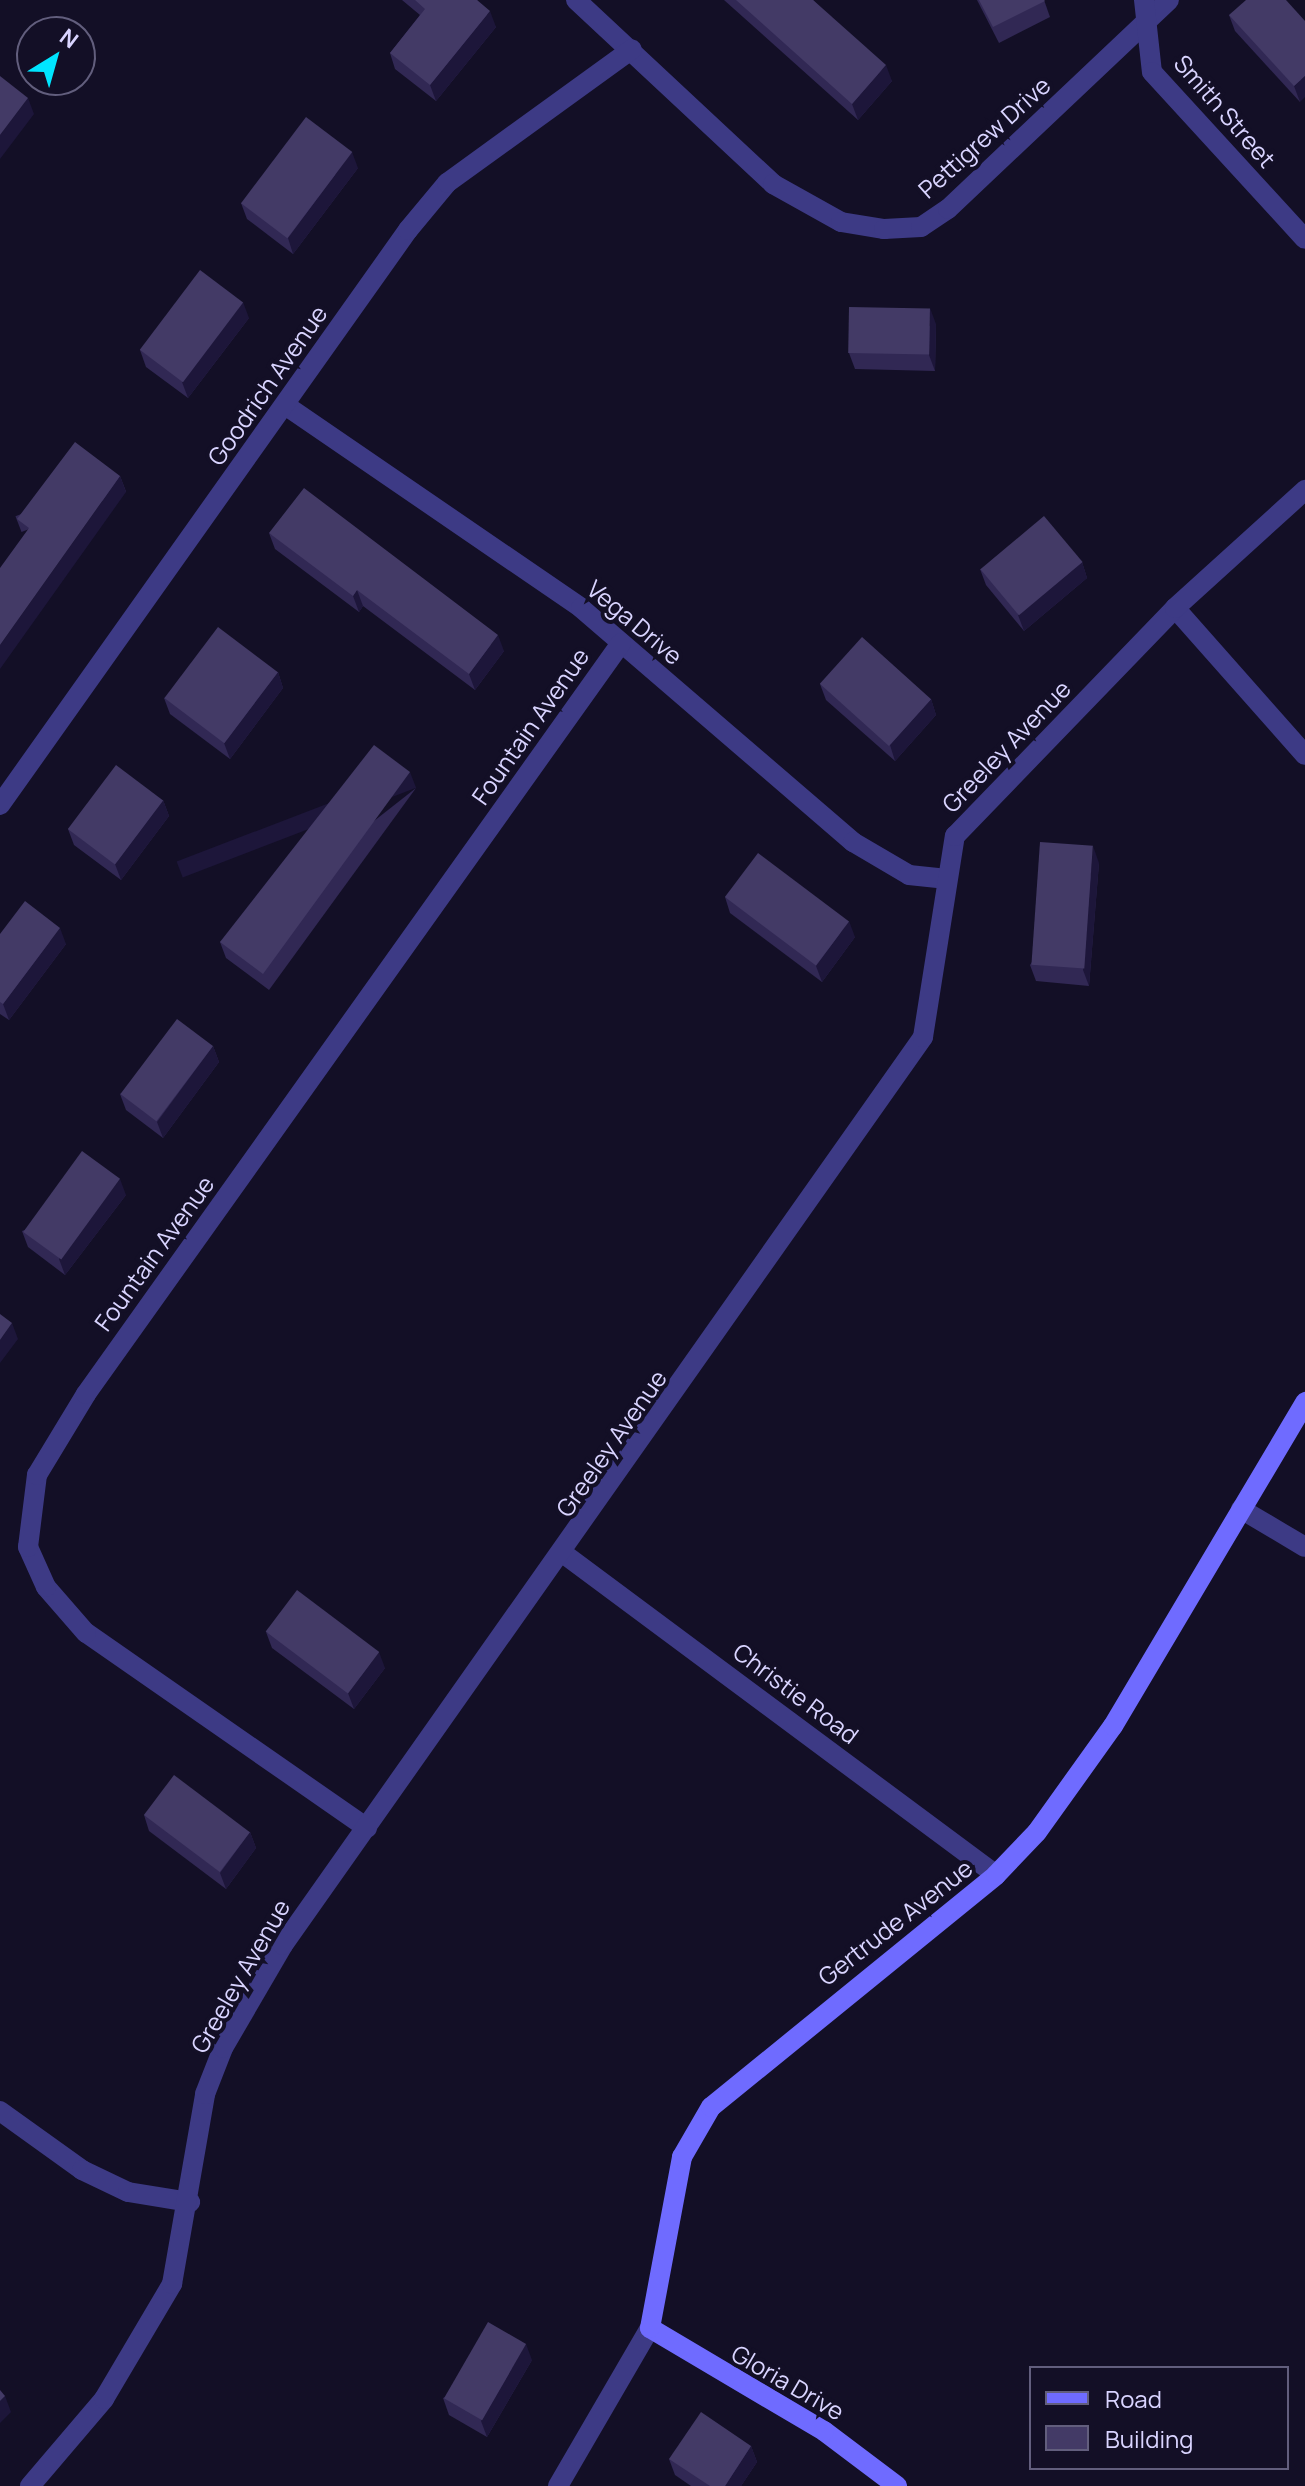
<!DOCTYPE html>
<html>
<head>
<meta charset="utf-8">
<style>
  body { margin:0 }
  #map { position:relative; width:1305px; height:2486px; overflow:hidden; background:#130f26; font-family:Manrope,sans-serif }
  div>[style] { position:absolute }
  .street>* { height:20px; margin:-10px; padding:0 10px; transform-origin:10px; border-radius:10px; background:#3d3a85 }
  .secondary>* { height:20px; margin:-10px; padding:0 10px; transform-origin:10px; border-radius:10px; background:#6f6bff }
  .wall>* { inset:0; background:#312854; transform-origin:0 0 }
  .shaded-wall>* { inset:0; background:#1d163a; transform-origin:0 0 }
  .building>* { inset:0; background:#433a66; transform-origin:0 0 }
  span { translate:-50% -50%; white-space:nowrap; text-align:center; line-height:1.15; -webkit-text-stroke:8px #130f26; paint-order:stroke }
  .street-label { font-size:24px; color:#d9d4ff }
  .legend { position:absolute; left:1029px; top:2366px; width:260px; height:104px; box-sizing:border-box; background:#130f26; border:2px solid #625e7d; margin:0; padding:10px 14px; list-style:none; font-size:24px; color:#d9d4ff }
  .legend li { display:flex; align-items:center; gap:16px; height:40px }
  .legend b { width:40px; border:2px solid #625e7d }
  .north { position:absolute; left:16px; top:16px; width:80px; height:80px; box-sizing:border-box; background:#130f26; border:2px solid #625e7d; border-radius:50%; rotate:37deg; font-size:22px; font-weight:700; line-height:32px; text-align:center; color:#d9d4ff }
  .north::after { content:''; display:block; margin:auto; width:28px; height:36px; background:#00e5ff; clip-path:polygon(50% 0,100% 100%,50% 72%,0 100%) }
</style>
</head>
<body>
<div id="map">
  <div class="street">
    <div style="left:576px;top:0;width:270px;rotate:43deg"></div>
    <div style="left:773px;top:184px;width:78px;rotate:29.2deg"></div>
    <div style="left:841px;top:222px;width:44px;rotate:9.2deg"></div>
    <div style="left:884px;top:229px;width:37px;rotate:-3deg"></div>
    <div style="left:921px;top:227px;width:32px;rotate:-34deg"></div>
    <div style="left:948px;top:209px;width:304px;rotate:-43.4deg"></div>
    <div style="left:1144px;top:0;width:72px;rotate:83.7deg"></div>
    <div style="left:1152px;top:72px;width:226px;rotate:47.5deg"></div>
    <div style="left:285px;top:405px;width:359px;rotate:34.4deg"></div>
    <div style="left:581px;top:608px;width:359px;rotate:40.7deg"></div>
    <div style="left:853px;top:842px;width:65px;rotate:30.5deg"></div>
    <div style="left:909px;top:875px;width:36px;rotate:6deg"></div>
    <div style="left:1175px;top:608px;width:196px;rotate:48.5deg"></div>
    <div style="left:0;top:805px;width:705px;rotate:-54.64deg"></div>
    <div style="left:408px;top:230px;width:61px;rotate:-50.3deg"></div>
    <div style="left:447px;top:183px;width:228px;rotate:-35.9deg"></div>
    <div style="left:1241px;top:1509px;width:74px;rotate:30.7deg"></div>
    <div style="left:564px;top:1554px;width:538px;rotate:36.61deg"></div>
    <div style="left:367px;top:1828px;width:342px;rotate:-145.2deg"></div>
    <div style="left:86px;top:1633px;width:61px;rotate:-131deg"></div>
    <div style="left:46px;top:1587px;width:44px;rotate:-114.2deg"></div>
    <div style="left:28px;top:1547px;width:73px;rotate:-82.9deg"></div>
    <div style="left:37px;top:1475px;width:95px;rotate:-58.8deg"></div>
    <div style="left:86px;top:1394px;width:922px;rotate:-54.53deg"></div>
    <div style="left:0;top:2111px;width:101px;rotate:35.7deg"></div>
    <div style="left:82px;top:2170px;width:51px;rotate:25.6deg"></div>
    <div style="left:128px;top:2192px;width:63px;rotate:9.2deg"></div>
    <div style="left:30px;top:2486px;width:114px;rotate:-49.6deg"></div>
    <div style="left:104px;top:2399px;width:134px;rotate:-59.4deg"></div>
    <div style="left:172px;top:2284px;width:193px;rotate:-80.1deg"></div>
    <div style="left:205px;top:2094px;width:49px;rotate:-68.6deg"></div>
    <div style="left:223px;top:2048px;width:119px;rotate:-59.8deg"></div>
    <div style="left:283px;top:1945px;width:1111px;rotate:-54.82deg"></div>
    <div style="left:923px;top:1037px;width:204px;rotate:-81deg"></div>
    <div style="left:955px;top:836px;width:317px;rotate:-46deg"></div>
    <div style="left:1175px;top:608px;width:176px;rotate:-42.2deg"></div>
    <div style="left:558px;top:2486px;width:183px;rotate:-59.8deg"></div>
  </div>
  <div class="secondary">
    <div style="left:897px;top:2486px;width:91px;rotate:-143deg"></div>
    <div style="left:824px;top:2431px;width:202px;rotate:-149.4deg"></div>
    <div style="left:650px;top:2328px;width:174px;rotate:-79.4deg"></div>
    <div style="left:682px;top:2157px;width:58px;rotate:-59.9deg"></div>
    <div style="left:711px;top:2107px;width:367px;rotate:-39.1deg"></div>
    <div style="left:996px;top:1875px;width:59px;rotate:-46.4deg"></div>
    <div style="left:1037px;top:1832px;width:130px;rotate:-54.4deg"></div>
    <div style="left:1113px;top:1726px;width:377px;rotate:-59.3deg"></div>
  </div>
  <div class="wall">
    <div style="clip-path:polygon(402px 0,477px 0,496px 27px,436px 101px,395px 69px,390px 53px,420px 15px)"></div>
    <div style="clip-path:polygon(724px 0,813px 0,892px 81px,858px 120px)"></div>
    <div style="clip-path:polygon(977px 0,1044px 0,1050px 17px,999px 43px)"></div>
    <div style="clip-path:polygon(1229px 15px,1305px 21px,1300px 102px,1235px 31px)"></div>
    <div style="clip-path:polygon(358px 168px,293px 254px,247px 219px,241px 203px)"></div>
    <div style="clip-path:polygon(249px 318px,188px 398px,146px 367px,140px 350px)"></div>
    <div style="clip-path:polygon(936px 324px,935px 371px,855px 369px,849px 353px)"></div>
    <div style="left:120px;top:476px;width:17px;height:112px;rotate:69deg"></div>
    <div style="clip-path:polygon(269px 533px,504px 651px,475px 690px,363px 606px,359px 612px,275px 549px)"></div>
    <div style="clip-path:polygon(1082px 562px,1087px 578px,1024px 631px,986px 585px,980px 569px)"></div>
    <div style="clip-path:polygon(278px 672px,283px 688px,230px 759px,170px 714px,164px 698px)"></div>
    <div style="clip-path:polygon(820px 684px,931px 699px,936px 715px,895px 761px,826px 700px)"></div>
    <div style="clip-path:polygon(416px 788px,269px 990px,226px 958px,220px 942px)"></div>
    <div style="clip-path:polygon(163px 800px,169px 816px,121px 880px,74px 845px,68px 829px)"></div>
    <div style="clip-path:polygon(1099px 863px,1089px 986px,1036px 981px,1030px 965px)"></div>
    <div style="clip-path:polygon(725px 897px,855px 937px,822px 982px,730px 913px)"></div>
    <div style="clip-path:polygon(0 934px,66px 944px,9px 1020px,0 1014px)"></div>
    <div style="clip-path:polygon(213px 1046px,219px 1062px,163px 1138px,126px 1110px,120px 1094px)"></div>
    <div style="clip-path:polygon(126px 1195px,65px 1275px,28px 1247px,22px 1231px)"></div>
    <div style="clip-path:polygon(266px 1632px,385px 1668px,354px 1709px,272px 1648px)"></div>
    <div style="clip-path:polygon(144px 1815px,250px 1832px,256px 1848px,226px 1889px,149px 1831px)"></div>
    <div style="clip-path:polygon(532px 2360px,487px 2437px,449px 2415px,443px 2398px)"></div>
    <div style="clip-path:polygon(751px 2446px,757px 2462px,741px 2486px,691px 2486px,675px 2475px,669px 2459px)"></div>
  </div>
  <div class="shaded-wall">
    <div style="clip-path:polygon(490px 11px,496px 27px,436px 101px,430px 85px)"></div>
    <div style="clip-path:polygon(886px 65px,892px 81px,858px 120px,852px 104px)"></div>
    <div style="clip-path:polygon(1305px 76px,1305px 97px,1300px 102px,1294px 86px)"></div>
    <div style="clip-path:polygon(28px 98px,34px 114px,0 159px,0 135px)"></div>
    <div style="clip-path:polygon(352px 152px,358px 168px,293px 254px,288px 238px)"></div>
    <div style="clip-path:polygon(243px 302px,249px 318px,188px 398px,182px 382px)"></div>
    <div style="clip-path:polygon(930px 308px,936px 324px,935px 371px,929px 355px)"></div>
    <div style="clip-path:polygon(120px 476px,126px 492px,0 669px,0 645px)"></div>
    <div style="clip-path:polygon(1082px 562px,1087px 578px,1024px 631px,1018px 615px)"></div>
    <div style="clip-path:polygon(357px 590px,363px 606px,359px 612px,353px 596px)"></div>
    <div style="clip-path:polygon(498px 635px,504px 651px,475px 690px,469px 674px)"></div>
    <div style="clip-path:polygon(278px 672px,283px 688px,230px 759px,224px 743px)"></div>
    <div style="clip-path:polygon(931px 699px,936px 715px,895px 761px,890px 745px)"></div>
    <div style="left:410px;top:772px;width:17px;height:250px;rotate:69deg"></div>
    <div style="clip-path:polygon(163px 800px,169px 816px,121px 880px,115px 864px)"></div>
    <div style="clip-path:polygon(1093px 846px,1099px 863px,1089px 986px,1083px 970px)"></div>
    <div style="clip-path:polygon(849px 921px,855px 937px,822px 982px,816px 966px)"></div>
    <div style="clip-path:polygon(60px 928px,66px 944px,9px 1020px,3px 1004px)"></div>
    <div style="clip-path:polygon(213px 1046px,219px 1062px,163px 1138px,157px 1122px)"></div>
    <div style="clip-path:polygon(120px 1179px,126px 1195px,65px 1275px,59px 1259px)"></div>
    <div style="clip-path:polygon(12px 1323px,18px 1339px,0 1363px,0 1340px)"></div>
    <div style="clip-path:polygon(379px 1652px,385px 1668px,354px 1709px,348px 1693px)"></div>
    <div style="clip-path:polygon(250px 1832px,256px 1848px,226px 1889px,220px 1873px)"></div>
    <div style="clip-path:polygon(526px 2344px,532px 2360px,487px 2437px,481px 2421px)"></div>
    <div style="clip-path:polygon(5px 2396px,11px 2412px,0 2423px,0 2401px)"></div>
    <div style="clip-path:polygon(751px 2446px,757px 2462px,741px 2486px,725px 2486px)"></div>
  </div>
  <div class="building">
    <div style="clip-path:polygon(415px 0,477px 0,490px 11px,430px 85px,390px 53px,425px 9px)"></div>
    <div style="clip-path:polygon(736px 0,813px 0,886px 65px,852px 104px)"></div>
    <div style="clip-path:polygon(979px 0,1044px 0,1045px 1px,993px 27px)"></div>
    <div style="clip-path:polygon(1246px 0,1286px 0,1305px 21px,1305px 76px,1294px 86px,1229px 15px)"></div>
    <div style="clip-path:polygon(0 76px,28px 98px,0 135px)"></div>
    <div style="left:306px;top:117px;width:58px;height:108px;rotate:37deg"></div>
    <div style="left:200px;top:270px;width:54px;height:100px;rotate:37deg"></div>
    <div style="left:849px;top:307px;width:81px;height:46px;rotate:1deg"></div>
    <div style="clip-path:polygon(75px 442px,120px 476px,0 645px,0 568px,29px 528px,17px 519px)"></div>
    <div style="clip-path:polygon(304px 488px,498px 635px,469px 674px,357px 590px,353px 596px,269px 533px)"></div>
    <div style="left:1044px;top:516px;width:60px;height:83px;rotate:50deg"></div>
    <div style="left:218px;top:627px;width:75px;height:89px;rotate:37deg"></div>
    <div style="left:862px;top:637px;width:93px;height:63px;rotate:42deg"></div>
    <div style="clip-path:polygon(374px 745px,410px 772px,263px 974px,220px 942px)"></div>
    <div style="left:116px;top:765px;width:59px;height:80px;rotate:37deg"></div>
    <div style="left:1040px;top:842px;width:53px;height:123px;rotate:4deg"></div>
    <div style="left:758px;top:853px;width:114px;height:55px;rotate:37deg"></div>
    <div style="clip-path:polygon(25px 901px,60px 928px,3px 1004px,0 1002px,0 934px)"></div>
    <div style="left:177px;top:1019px;width:45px;height:94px;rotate:37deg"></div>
    <div style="left:82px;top:1151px;width:47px;height:100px;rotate:36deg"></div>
    <div style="clip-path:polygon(0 1314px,12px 1323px,0 1340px)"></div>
    <div style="left:297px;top:1590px;width:103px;height:52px;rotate:37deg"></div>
    <div style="left:174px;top:1775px;width:95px;height:50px;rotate:37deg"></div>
    <div style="left:488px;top:2322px;width:44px;height:88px;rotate:30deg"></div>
    <div style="clip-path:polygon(0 2390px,5px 2396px,0 2401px)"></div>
    <div style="clip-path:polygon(701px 2412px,751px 2446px,725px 2486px,710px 2486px,669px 2459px)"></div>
  </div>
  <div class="street-label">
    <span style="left:1225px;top:111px;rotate:49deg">Smith Street</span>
    <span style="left:984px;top:137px;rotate:-42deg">Pettigrew Drive</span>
    <span style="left:267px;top:385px;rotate:-55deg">Goodrich Avenue</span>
    <span style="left:635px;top:622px;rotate:40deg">Vega Drive</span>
    <span style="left:530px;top:726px;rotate:-55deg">Fountain Avenue</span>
    <span style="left:1006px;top:746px;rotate:-46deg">Greeley Avenue</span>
    <span style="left:154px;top:1253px;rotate:-54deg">Fountain Avenue</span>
    <span style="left:611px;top:1443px;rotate:-55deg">Greeley Avenue</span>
    <span style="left:796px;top:1693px;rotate:37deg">Christie Road</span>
    <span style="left:895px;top:1922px;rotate:-38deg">Gertrude Avenue</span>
    <span style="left:240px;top:1976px;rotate:-60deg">Greeley Avenue</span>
    <span style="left:788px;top:2382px;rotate:30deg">Gloria Drive</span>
  </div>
  <ul class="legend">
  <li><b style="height:10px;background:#6f6bff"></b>Road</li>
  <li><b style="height:22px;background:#433a66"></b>Building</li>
  </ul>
  <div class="north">N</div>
</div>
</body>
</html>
